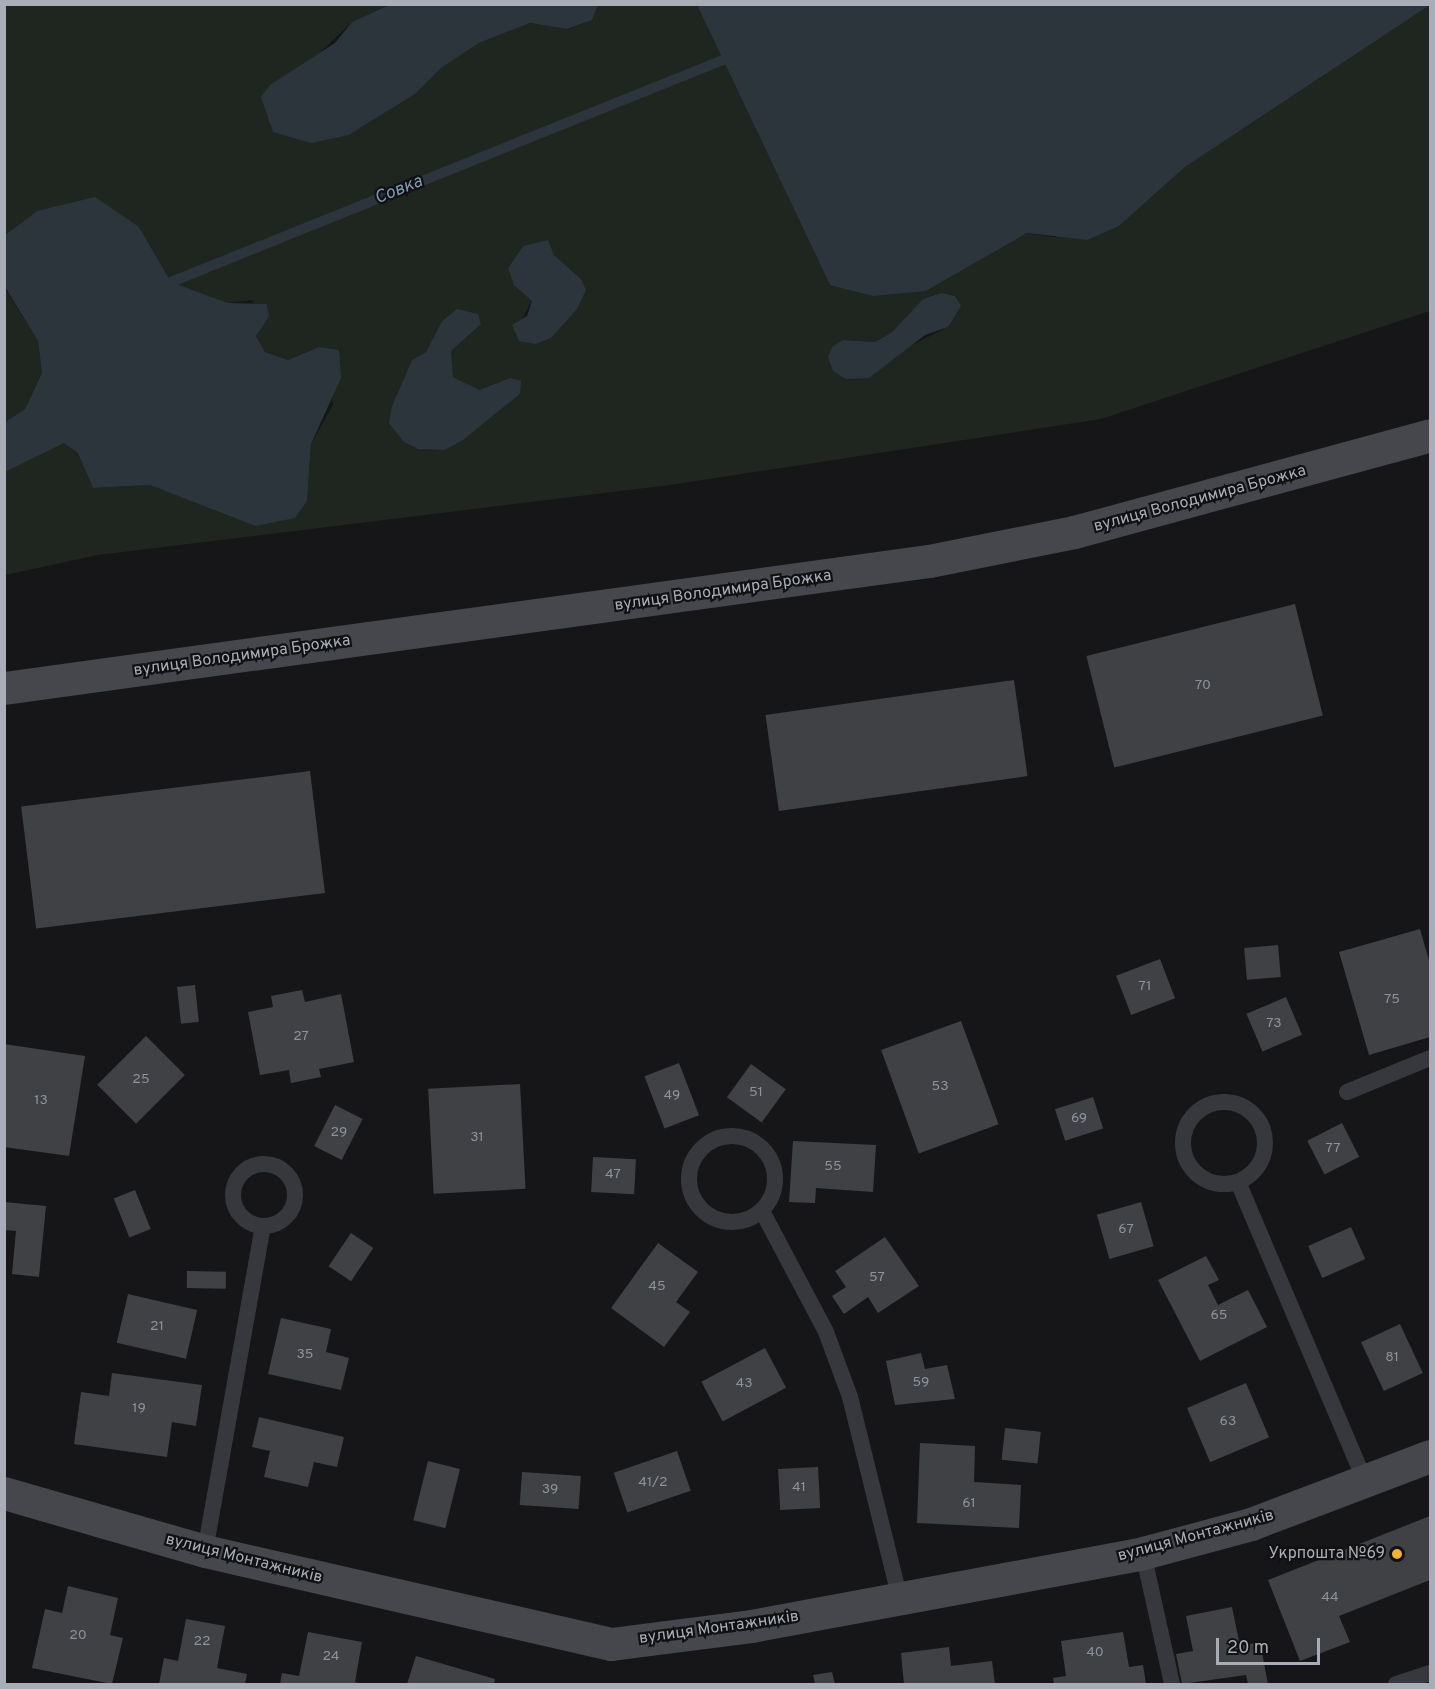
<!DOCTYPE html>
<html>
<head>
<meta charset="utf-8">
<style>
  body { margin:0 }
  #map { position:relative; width:1435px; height:1689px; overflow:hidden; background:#161618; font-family:Overpass,sans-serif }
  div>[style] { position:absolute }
  .green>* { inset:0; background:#1e261f }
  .water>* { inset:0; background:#2c353c }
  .stream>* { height:10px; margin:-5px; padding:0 5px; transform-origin:5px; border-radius:5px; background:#2c353c }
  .building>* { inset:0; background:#404145; transform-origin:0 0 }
  .lane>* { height:16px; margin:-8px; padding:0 8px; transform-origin:8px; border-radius:8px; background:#37383d }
  .lane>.ring { margin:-8px; padding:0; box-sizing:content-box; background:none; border:16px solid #37383d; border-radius:50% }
  .secondary>* { height:33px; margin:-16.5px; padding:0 16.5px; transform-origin:16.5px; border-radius:16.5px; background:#45474d }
  .dots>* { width:16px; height:16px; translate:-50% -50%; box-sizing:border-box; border:3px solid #111113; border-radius:50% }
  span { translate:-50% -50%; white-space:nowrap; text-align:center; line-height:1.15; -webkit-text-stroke:4.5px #111113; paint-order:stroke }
  .number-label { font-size:14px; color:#8e929b }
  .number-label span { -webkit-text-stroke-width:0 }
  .street-label { font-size:16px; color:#a8adb8 }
  .poi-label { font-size:16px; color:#a8adb8 }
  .right { translate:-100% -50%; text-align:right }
  .water-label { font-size:18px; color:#7f9bb3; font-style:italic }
  .frame { position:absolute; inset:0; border:6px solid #a8adb8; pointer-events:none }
  .scale { position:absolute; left:1216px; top:1638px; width:104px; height:27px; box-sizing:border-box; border:3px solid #a8adb8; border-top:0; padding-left:8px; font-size:18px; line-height:21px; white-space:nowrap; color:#a8adb8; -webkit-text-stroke:4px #111113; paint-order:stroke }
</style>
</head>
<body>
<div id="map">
  <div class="green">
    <div style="clip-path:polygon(evenodd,4px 5px,389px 5px,352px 22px,307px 65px,349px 135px,415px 94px,441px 68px,479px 43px,530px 23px,568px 29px,592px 20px,598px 5px,697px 5px,830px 285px,926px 291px,1027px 233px,1054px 237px,1119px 226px,1185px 167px,1430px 5px,1430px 311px,1101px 419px,670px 485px,98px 555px,5px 575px,5px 472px,64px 442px,78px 453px,93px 488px,150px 485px,255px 526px,307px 501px,311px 444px,333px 405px,319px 347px,288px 360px,265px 352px,256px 336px,269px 317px,251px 300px,228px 303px,171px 282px,139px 227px,37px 211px,5px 235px,4px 5px,523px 246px,554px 255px,581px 279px,514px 335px,532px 300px,508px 268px,523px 246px,4px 5px,941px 293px,955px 296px,948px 327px,910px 346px,828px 357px,843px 340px,875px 342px,892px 332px,923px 299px,941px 293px,4px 5px,457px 310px,481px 324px,451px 351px,453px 377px,478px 390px,510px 378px,520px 394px,463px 440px,445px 450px,418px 449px,404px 442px,392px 406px,412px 360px,426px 352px,442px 321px,457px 310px)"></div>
    <div style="clip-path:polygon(4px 287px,38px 341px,42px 373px,25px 409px,5px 422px)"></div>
  </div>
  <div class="water">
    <div style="clip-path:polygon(389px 5px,389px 4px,598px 5px,592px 20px,567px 29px,530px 23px,479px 43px,441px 68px,415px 94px,349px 135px,311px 143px,273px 132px,261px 97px,270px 85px,335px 43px,352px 22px)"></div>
    <div style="clip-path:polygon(697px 5px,1430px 5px,1185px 167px,1119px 226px,1087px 240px,1027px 233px,926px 291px,873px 296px,830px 285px)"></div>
    <div style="clip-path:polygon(95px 197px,139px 227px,171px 282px,228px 303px,267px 304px,269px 317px,256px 336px,265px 352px,288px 360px,319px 347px,339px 350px,341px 378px,311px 444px,307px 501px,295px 518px,255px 526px,150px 485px,93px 488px,78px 453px,64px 443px,5px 472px,5px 422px,25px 409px,42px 373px,38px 341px,5px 287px,5px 235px,37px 211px)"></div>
    <div style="clip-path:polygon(548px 240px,554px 255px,581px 279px,586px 290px,577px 309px,551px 338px,535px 344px,519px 341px,512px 325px,527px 316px,532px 301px,514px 285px,508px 268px,523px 246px)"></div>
    <div style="clip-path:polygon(941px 293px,955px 296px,961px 306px,948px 327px,925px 335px,869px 378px,846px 379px,833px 371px,828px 357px,832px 347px,843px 340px,875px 342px,892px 332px,923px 299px)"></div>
    <div style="clip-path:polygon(457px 309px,478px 314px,481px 324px,451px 351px,453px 377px,479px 390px,510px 378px,521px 381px,520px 394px,463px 440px,445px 450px,418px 449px,404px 442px,389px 423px,392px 406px,412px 360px,426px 352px,442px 321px)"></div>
  </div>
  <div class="stream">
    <div style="left:164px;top:292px;width:12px;rotate:-55deg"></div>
    <div style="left:171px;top:282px;width:606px;rotate:-21.91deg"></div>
  </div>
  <div class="building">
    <div style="left:1295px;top:604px;width:115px;height:215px;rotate:76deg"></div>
    <div style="left:1014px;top:680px;width:97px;height:251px;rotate:82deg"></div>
    <div style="left:310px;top:771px;width:123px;height:291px;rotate:83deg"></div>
    <div style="clip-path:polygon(1420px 929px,1430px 964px,1430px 1037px,1369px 1055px,1339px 952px)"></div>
    <div style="left:1278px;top:945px;width:32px;height:34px;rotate:85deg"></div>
    <div style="left:1160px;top:959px;width:42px;height:47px;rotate:69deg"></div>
    <div style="left:195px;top:985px;width:37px;height:18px;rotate:84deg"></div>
    <div style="clip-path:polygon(302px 990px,305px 1002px,341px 994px,354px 1062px,319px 1069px,321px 1077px,291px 1083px,289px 1070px,260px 1075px,248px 1012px,273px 1007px,271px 996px)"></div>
    <div style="left:1286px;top:997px;width:41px;height:43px;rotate:67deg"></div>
    <div style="left:961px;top:1021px;width:110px;height:85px;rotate:70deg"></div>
    <div style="left:146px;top:1036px;width:55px;height:69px;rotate:45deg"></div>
    <div style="clip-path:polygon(4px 1044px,85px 1056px,69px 1156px,4px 1147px)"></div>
    <div style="left:679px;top:1063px;width:56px;height:37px;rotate:69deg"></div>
    <div style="left:751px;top:1064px;width:43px;height:41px;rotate:36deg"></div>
    <div style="left:520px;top:1084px;width:105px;height:92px;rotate:87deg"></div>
    <div style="left:1093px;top:1097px;width:33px;height:40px;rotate:72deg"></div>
    <div style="left:335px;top:1105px;width:31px;height:46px;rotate:27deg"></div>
    <div style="left:1342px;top:1123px;width:38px;height:39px;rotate:63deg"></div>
    <div style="clip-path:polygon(793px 1141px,876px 1145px,873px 1192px,816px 1188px,815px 1203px,789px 1202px)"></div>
    <div style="left:593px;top:1157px;width:43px;height:35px;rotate:3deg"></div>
    <div style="left:135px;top:1190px;width:42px;height:23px;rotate:68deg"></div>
    <div style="clip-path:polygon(4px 1202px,46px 1206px,39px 1277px,12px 1274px,16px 1231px,4px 1230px)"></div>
    <div style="left:1141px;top:1202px;width:46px;height:46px;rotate:74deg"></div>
    <div style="left:1351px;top:1227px;width:35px;height:47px;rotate:66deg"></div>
    <div style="left:351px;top:1233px;width:27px;height:40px;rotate:34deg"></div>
    <div style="clip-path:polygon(885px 1237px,919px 1286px,878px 1313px,868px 1297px,844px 1314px,832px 1296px,846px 1287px,835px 1271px)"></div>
    <div style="clip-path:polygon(658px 1243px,698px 1272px,676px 1302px,690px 1312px,664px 1347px,611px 1308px)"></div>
    <div style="clip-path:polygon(1206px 1256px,1219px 1280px,1208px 1285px,1218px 1305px,1248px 1290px,1267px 1327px,1200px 1361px,1158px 1280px)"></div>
    <div style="left:187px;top:1271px;width:39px;height:17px;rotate:1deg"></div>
    <div style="left:128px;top:1294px;width:71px;height:50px;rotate:13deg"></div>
    <div style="clip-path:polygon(281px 1318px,331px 1329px,326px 1352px,349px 1358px,341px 1390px,268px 1374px)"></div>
    <div style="left:1400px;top:1324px;width:54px;height:43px;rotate:65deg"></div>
    <div style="left:765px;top:1348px;width:45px;height:72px;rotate:62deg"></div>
    <div style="clip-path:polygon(921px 1353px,925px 1369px,947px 1365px,955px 1399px,895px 1405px,886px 1361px)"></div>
    <div style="clip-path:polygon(112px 1373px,202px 1385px,196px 1426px,172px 1422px,167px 1457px,74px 1444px,81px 1392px,109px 1396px)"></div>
    <div style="left:1246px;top:1383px;width:59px;height:64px;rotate:67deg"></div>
    <div style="clip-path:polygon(259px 1417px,344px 1437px,337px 1467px,314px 1462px,308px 1487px,264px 1477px,270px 1451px,252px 1447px)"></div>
    <div style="left:1005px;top:1428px;width:36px;height:32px;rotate:6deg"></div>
    <div style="clip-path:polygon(920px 1443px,975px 1446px,974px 1482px,1021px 1485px,1019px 1528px,917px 1523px)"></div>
    <div style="left:677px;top:1451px;width:42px;height:67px;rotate:71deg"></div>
    <div style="left:428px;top:1461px;width:33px;height:61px;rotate:14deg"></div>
    <div style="left:818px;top:1467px;width:41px;height:40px;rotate:87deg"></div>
    <div style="left:522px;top:1472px;width:59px;height:33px;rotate:4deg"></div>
    <div style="clip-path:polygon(1430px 1516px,1430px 1580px,1339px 1616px,1350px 1642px,1300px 1661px,1268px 1580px)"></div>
    <div style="clip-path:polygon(68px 1586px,118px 1598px,110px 1635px,123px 1638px,112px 1684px,32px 1668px,45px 1609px,62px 1613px)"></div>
    <div style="clip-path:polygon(1232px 1607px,1240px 1646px,1260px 1642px,1268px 1684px,1248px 1684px,1246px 1675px,1182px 1684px,1176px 1654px,1193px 1651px,1186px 1616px)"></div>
    <div style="clip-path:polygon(186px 1619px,225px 1626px,217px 1668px,247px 1674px,245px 1684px,159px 1684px,164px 1658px,178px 1661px)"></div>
    <div style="clip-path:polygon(308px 1632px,362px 1642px,355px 1682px,362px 1684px,280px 1684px,282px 1673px,299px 1676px)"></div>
    <div style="clip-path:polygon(1123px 1632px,1129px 1667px,1143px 1665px,1146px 1684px,1054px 1684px,1053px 1678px,1066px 1676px,1061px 1641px)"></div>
    <div style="clip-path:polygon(949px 1647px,951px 1666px,992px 1661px,995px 1684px,904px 1684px,901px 1653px)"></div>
    <div style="clip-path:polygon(416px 1656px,495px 1679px,494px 1684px,407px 1684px)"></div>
    <div style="clip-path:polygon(832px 1672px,835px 1684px,815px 1684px,813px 1675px)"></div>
  </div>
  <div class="lane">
    <div style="left:1347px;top:1092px;width:90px;rotate:-22.3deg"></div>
    <div class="ring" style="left:1183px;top:1102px;width:66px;height:66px"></div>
    <div class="ring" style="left:689px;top:1136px;width:70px;height:70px"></div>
    <div class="ring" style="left:233px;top:1164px;width:46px;height:46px"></div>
    <div style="left:1238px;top:1182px;width:325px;rotate:67deg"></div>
    <div style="left:762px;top:1211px;width:137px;rotate:62.1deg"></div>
    <div style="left:826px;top:1332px;width:69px;rotate:69.7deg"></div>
    <div style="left:850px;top:1397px;width:208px;rotate:76.1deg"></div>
    <div style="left:205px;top:1551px;width:329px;rotate:-79.9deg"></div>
    <div style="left:1143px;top:1553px;width:134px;rotate:77.5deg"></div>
    <div style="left:1396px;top:1684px;width:36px;rotate:-18deg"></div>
  </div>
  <div class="secondary">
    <div style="left:4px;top:688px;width:934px;rotate:-7.82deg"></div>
    <div style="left:929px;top:561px;width:148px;rotate:-11.3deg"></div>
    <div style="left:1074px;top:532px;width:369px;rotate:-15.2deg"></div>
    <div style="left:4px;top:1493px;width:209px;rotate:16.1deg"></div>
    <div style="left:205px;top:1551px;width:417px;rotate:12.9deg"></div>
    <div style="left:611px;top:1644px;width:141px;rotate:-7.3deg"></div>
    <div style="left:751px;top:1626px;width:399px;rotate:-10.5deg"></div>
    <div style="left:1143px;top:1553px;width:112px;rotate:-15deg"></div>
    <div style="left:1251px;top:1524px;width:191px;rotate:-20.8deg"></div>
  </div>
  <div class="dots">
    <div style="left:1397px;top:1554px;background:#f2b134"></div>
  </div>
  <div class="number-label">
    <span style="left:1203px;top:686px">70</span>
    <span style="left:1145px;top:987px">71</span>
    <span style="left:1392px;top:1000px">75</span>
    <span style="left:1274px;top:1024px">73</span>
    <span style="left:301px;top:1037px">27</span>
    <span style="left:141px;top:1080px">25</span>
    <span style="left:940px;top:1087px">53</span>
    <span style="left:756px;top:1093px">51</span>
    <span style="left:672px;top:1096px">49</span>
    <span style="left:41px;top:1101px">13</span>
    <span style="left:1079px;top:1119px">69</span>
    <span style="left:339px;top:1133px">29</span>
    <span style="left:477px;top:1138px">31</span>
    <span style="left:1333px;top:1149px">77</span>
    <span style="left:833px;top:1167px">55</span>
    <span style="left:613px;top:1175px">47</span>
    <span style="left:1126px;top:1230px">67</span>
    <span style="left:877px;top:1278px">57</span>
    <span style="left:657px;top:1287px">45</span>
    <span style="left:1219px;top:1316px">65</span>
    <span style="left:157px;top:1327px">21</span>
    <span style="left:305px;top:1355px">35</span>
    <span style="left:1392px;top:1358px">81</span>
    <span style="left:921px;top:1383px">59</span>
    <span style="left:744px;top:1384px">43</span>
    <span style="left:139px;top:1409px">19</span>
    <span style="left:1228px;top:1422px">63</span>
    <span style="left:653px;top:1483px">41/2</span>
    <span style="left:799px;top:1488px">41</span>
    <span style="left:550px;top:1490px">39</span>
    <span style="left:969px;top:1504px">61</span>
    <span style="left:1330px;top:1598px">44</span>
    <span style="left:78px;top:1636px">20</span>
    <span style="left:202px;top:1642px">22</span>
    <span style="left:1095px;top:1653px">40</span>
    <span style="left:331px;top:1657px">24</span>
  </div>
  <div class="street-label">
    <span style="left:1200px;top:499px;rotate:-15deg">вулиця Володимира Брожка</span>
    <span style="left:723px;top:591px;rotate:-8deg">вулиця Володимира Брожка</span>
    <span style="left:242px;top:656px;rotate:-8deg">вулиця Володимира Брожка</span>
    <span style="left:1196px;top:1536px;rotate:-15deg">вулиця Монтажників</span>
    <span style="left:244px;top:1559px;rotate:14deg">вулиця Монтажників</span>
    <span style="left:719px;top:1628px;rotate:-8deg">вулиця Монтажників</span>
  </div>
  <div class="poi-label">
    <span class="right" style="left:1385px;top:1554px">Укрпошта №69</span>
  </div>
  <div class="water-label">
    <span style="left:399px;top:191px;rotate:-22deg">Совка</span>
  </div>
  <div class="frame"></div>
  <div class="scale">20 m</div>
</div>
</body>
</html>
